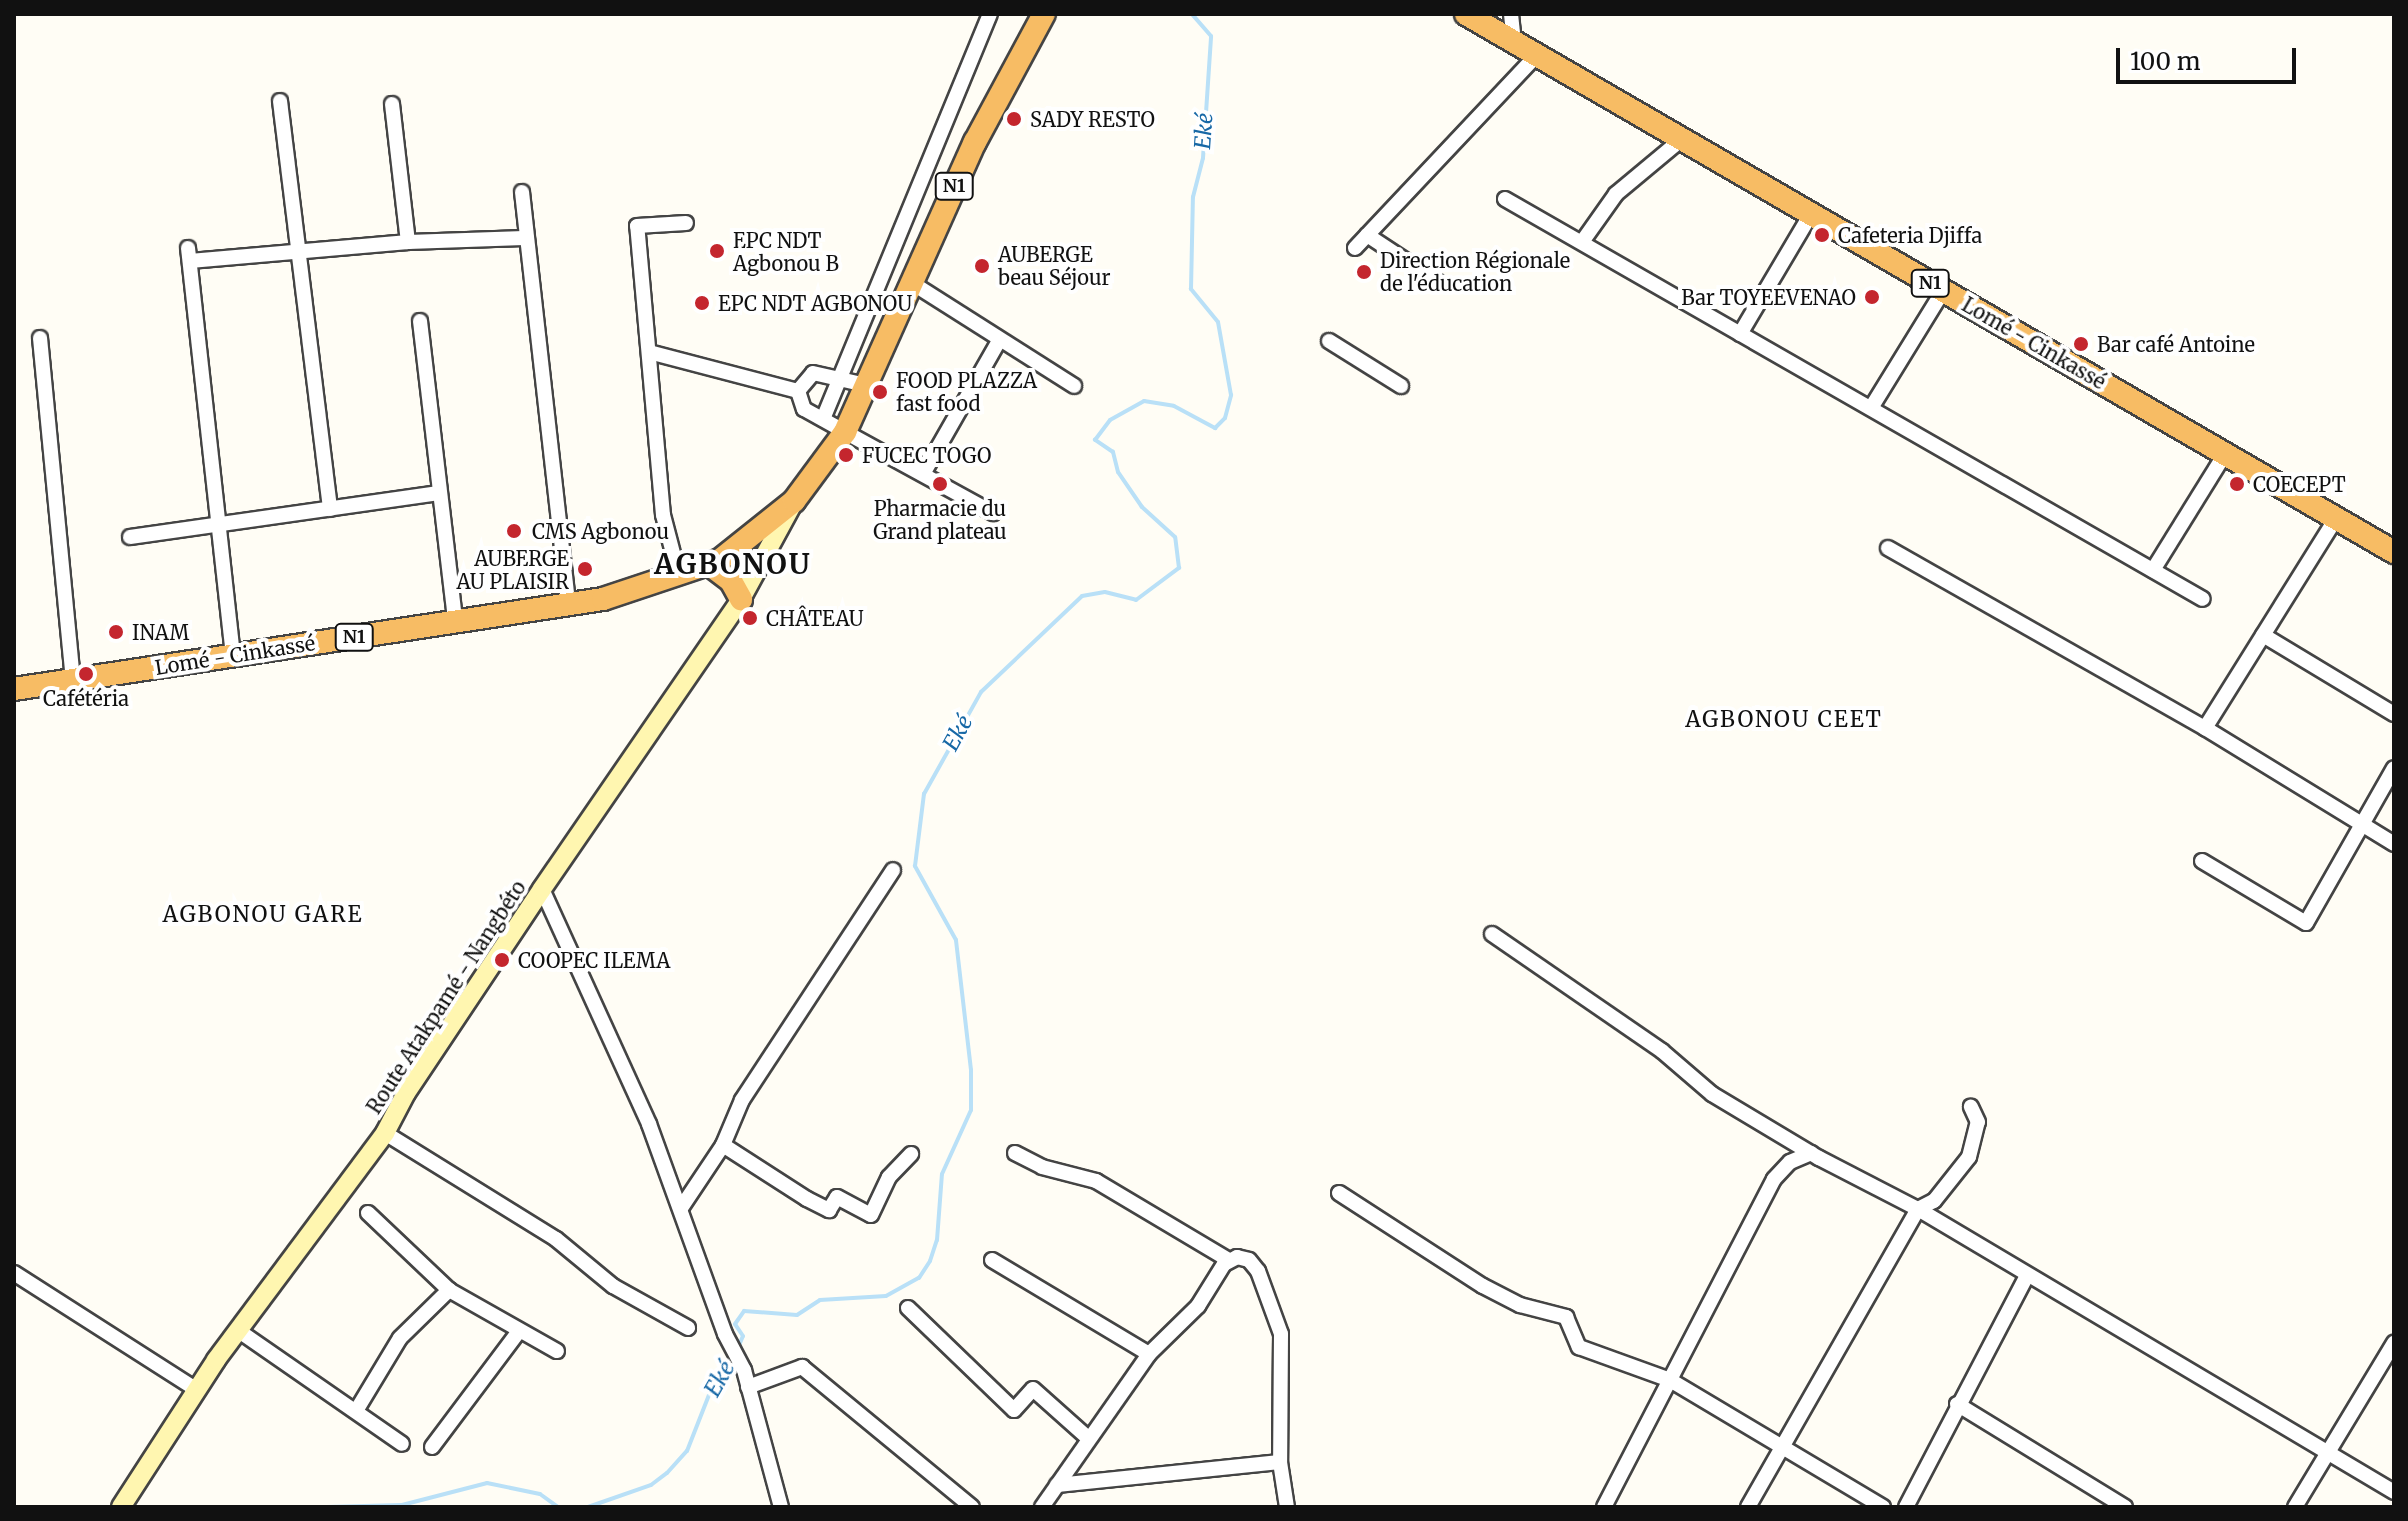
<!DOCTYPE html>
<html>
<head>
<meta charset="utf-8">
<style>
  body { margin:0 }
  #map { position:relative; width:2408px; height:1521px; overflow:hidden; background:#fffdf5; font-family:Merriweather,serif }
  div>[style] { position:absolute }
  .stream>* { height:4px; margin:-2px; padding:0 2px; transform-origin:2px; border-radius:2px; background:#b9e0f7 }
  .roads { filter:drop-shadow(2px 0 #444) drop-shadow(-2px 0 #444) drop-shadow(0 2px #444) drop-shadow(0 -2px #444) }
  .minor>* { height:14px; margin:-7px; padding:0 7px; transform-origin:7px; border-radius:7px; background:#fff }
  .secondary>* { height:18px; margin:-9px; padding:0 9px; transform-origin:9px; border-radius:9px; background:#fff6b0 }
  .trunk>* { height:22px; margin:-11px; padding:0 11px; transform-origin:11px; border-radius:11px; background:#f7bc64 }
  .dots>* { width:22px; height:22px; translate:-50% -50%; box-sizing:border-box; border:4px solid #fff; border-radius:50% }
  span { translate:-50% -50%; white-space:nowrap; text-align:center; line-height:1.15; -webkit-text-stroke:8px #fff; paint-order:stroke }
  .shield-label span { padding:2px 6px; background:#fff; border:2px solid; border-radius:6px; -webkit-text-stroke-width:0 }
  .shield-label { font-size:18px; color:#111; font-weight:700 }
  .poi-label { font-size:20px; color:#111 }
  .left { translate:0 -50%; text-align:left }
  .right { translate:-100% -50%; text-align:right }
  .street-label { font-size:20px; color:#111 }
  .water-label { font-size:22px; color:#1768a6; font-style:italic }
  .neighbourhood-label { font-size:22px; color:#111; letter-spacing:2px }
  .district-label { font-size:28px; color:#111; font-weight:700; letter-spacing:2px }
  .frame { position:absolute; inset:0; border:16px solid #111; pointer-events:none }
  .scale { position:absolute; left:2116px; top:48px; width:180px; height:36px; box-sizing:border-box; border:4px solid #111; border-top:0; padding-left:10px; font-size:24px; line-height:28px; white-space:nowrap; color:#111; -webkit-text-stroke:6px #fff; paint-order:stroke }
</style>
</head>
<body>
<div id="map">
  <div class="stream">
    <div style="left:737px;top:1350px;width:15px;rotate:-67deg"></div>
    <div style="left:743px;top:1336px;width:14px;rotate:-124deg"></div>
    <div style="left:735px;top:1324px;width:16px;rotate:-55deg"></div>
    <div style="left:744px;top:1311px;width:53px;rotate:4.3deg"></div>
    <div style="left:797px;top:1315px;width:27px;rotate:-33deg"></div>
    <div style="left:820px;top:1300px;width:66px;rotate:-3.5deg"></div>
    <div style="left:886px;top:1296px;width:38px;rotate:-29deg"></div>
    <div style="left:919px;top:1278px;width:20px;rotate:-57deg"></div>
    <div style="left:930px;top:1261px;width:22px;rotate:-72deg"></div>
    <div style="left:937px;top:1240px;width:66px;rotate:-85.7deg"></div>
    <div style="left:942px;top:1174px;width:70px;rotate:-65.6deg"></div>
    <div style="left:971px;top:1110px;width:40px;rotate:-90deg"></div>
    <div style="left:971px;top:1070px;width:131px;rotate:-96.6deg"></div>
    <div style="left:956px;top:940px;width:85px;rotate:-119deg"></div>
    <div style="left:915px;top:866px;width:73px;rotate:-82.9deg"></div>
    <div style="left:924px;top:794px;width:117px;rotate:-60.8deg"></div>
    <div style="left:981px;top:692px;width:139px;rotate:-43.5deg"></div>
    <div style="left:1082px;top:596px;width:23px;rotate:-10deg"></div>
    <div style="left:1105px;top:592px;width:32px;rotate:14deg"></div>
    <div style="left:1136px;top:600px;width:54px;rotate:-36.7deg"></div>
    <div style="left:1179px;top:568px;width:31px;rotate:-97deg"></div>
    <div style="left:1175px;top:537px;width:45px;rotate:-137.7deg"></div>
    <div style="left:1142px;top:507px;width:42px;rotate:-124.4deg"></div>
    <div style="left:1118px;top:472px;width:21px;rotate:-104deg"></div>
    <div style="left:1113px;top:452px;width:22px;rotate:-146deg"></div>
    <div style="left:1095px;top:440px;width:25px;rotate:-53deg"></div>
    <div style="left:1110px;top:420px;width:39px;rotate:-29deg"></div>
    <div style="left:1144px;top:401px;width:30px;rotate:9deg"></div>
    <div style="left:1174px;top:406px;width:47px;rotate:28.2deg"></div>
    <div style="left:1215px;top:428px;width:14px;rotate:-45deg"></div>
    <div style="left:1225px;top:418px;width:24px;rotate:-75deg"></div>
    <div style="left:1231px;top:395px;width:74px;rotate:-100.1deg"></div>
    <div style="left:1218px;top:322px;width:43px;rotate:-129.3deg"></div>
    <div style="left:1191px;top:289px;width:92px;rotate:-88.8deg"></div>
    <div style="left:1193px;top:197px;width:40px;rotate:-75.6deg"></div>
    <div style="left:1203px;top:158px;width:122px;rotate:-86.2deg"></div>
    <div style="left:1211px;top:36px;width:29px;rotate:-131deg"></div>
    <div style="left:326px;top:1507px;width:76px;rotate:-1.5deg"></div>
    <div style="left:402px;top:1505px;width:88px;rotate:-14.5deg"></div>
    <div style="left:487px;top:1483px;width:54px;rotate:11.7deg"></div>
    <div style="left:540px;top:1494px;width:22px;rotate:36deg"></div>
    <div style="left:588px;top:1507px;width:67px;rotate:-19.2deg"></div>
    <div style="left:651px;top:1485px;width:20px;rotate:-37deg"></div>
    <div style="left:667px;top:1473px;width:30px;rotate:-48deg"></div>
    <div style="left:687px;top:1451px;width:79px;rotate:-68.6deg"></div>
    <div style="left:716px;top:1377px;width:26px;rotate:-51deg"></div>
  </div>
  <div class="roads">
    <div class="minor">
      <div style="left:1511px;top:14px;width:28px;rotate:84deg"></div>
      <div style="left:280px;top:101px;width:411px;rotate:83deg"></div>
      <div style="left:392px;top:104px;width:139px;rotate:83.4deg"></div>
      <div style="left:522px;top:192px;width:415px;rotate:83.6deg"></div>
      <div style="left:1505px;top:199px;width:804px;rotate:29.82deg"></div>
      <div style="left:1367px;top:235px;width:85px;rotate:33.5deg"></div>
      <div style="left:1582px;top:242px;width:59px;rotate:-54.7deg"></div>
      <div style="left:1616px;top:194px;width:86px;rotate:-39.8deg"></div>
      <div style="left:188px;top:248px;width:410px;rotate:83.7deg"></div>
      <div style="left:1355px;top:248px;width:265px;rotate:-46.7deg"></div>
      <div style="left:190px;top:261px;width:219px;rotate:-5deg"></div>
      <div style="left:408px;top:242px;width:116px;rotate:-2deg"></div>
      <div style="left:912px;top:283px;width:192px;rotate:32.4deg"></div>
      <div style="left:420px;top:321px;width:302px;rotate:83.3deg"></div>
      <div style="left:1740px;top:334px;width:139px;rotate:-59.4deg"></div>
      <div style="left:40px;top:338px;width:344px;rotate:84.5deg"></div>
      <div style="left:1329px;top:341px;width:85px;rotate:32deg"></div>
      <div style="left:649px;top:352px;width:154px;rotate:14.7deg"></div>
      <div style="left:798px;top:391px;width:19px;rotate:72deg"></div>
      <div style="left:804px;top:409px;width:39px;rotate:29deg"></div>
      <div style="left:798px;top:391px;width:23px;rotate:-50deg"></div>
      <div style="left:813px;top:373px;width:49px;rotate:12.9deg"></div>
      <div style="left:1871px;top:408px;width:137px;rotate:-58.4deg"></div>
      <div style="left:823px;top:419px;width:438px;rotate:-67.6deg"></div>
      <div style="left:845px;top:432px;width:169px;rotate:28.7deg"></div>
      <div style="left:923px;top:474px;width:153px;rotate:-60.3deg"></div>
      <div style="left:130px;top:537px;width:312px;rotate:-8.1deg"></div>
      <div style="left:1888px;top:548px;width:365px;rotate:29.6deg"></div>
      <div style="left:2205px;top:728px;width:222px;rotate:31.5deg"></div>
      <div style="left:2153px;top:570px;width:137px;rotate:-58.2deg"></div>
      <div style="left:679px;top:576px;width:63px;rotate:-104.7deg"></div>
      <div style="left:663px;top:515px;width:290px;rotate:-95.1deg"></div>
      <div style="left:637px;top:226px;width:49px;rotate:-3.5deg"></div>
      <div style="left:2263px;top:635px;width:153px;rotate:31.1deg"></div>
      <div style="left:2205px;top:728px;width:248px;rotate:-58deg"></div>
      <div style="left:2202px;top:861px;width:121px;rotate:30.8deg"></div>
      <div style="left:2306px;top:923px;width:178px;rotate:-60.4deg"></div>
      <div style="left:542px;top:889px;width:258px;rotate:65.5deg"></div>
      <div style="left:649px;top:1124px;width:223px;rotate:70.1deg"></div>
      <div style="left:725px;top:1334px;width:41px;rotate:62.2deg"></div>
      <div style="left:744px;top:1370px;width:142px;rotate:74.9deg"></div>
      <div style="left:1492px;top:934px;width:206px;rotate:34.5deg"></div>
      <div style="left:1662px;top:1051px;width:66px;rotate:40.7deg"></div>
      <div style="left:1712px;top:1094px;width:125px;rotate:30.9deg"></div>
      <div style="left:1819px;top:1158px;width:111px;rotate:27.3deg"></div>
      <div style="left:1918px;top:1209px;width:554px;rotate:30.73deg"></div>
      <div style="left:385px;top:1133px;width:201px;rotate:31.8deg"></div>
      <div style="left:556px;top:1239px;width:74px;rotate:39.5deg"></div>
      <div style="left:613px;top:1286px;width:86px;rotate:29.2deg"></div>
      <div style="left:723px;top:1145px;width:100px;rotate:32.7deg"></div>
      <div style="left:807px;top:1199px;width:25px;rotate:27deg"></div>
      <div style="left:829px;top:1210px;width:15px;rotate:-58deg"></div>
      <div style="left:837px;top:1197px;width:38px;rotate:28deg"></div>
      <div style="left:871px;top:1215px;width:42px;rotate:-64.7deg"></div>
      <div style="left:889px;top:1177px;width:32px;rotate:-46deg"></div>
      <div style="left:1015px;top:1153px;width:30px;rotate:27deg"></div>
      <div style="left:1042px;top:1167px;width:56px;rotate:14.5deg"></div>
      <div style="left:1096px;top:1181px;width:152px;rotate:30.8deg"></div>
      <div style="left:1339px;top:1193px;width:171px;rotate:32.9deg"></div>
      <div style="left:1483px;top:1286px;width:42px;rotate:27.2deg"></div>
      <div style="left:1520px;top:1305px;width:48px;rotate:14.6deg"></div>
      <div style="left:1566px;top:1317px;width:33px;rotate:67deg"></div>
      <div style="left:1579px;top:1347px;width:97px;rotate:19.9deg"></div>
      <div style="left:1670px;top:1380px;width:248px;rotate:30.8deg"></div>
      <div style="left:681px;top:1208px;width:76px;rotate:-56.3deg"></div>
      <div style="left:723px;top:1145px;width:49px;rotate:-67.1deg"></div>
      <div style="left:742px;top:1100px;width:275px;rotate:-56.7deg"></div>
      <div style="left:368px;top:1213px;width:112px;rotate:43.5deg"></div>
      <div style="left:449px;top:1290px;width:124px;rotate:29.5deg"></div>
      <div style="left:992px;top:1260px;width:183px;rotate:30.9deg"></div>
      <div style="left:14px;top:1273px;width:217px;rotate:32.6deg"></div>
      <div style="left:908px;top:1308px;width:147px;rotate:43.9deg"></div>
      <div style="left:1014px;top:1410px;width:28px;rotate:-48deg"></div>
      <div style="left:1033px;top:1389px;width:74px;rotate:41.7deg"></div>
      <div style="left:239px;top:1331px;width:198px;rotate:34.7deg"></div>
      <div style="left:748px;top:1387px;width:58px;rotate:-20.3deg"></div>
      <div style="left:802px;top:1367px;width:220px;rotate:39.5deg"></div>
      <div style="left:1957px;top:1404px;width:197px;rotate:31.5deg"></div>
      <div style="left:356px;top:1411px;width:85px;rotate:-58.9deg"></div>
      <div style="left:400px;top:1338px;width:69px;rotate:-44.4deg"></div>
      <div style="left:432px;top:1447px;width:145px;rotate:-53.1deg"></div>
      <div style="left:1057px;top:1485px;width:224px;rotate:-5.9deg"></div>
      <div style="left:1042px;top:1507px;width:187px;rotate:-55deg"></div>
      <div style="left:1149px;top:1354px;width:69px;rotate:-44.4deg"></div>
      <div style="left:1198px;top:1306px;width:49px;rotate:-58.2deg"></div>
      <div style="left:1224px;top:1264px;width:15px;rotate:-28deg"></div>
      <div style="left:1237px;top:1257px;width:12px;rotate:14deg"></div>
      <div style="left:1249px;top:1260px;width:14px;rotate:51deg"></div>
      <div style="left:1258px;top:1271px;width:67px;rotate:69.9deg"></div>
      <div style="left:1281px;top:1334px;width:128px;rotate:90.4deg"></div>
      <div style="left:1280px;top:1462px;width:46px;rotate:81.2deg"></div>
      <div style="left:1604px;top:1507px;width:369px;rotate:-62.6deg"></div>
      <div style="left:1774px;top:1179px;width:23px;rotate:-47deg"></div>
      <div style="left:1790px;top:1162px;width:23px;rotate:-23deg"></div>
      <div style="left:1748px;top:1507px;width:343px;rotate:-60.3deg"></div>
      <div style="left:1918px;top:1209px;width:18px;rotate:-27deg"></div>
      <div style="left:1934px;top:1201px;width:56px;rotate:-51.5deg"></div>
      <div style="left:1969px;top:1157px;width:36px;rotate:-76deg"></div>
      <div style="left:1978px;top:1122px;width:17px;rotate:-115deg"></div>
      <div style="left:1906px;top:1507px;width:261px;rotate:-62.4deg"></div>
      <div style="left:2295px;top:1507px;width:192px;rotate:-58.9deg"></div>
    </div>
    <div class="secondary">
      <div style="left:121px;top:1507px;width:175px;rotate:-57.1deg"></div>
      <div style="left:216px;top:1360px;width:283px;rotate:-53.3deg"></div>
      <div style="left:385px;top:1133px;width:45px;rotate:-62.3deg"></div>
      <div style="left:406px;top:1093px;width:245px;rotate:-56.3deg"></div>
      <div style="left:542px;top:889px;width:352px;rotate:-55.5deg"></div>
      <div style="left:741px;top:599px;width:105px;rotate:-61.5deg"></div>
    </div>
    <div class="trunk">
      <div style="left:1466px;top:14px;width:1073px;rotate:30.1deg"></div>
      <div style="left:710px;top:565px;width:26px;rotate:37deg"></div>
      <div style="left:731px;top:581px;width:21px;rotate:61deg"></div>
      <div style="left:14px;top:689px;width:596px;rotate:-8.69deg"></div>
      <div style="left:603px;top:599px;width:123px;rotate:-18.4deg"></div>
      <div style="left:720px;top:560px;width:95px;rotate:-38.6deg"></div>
      <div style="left:794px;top:501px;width:86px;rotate:-53.5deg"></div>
      <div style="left:845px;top:432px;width:318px;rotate:-65.9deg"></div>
      <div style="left:975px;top:142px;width:145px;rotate:-61.7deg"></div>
    </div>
  </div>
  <div class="dots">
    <div style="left:1014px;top:119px;background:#c4262e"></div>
    <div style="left:1822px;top:235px;background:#c4262e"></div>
    <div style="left:717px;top:251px;background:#c4262e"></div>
    <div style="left:982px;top:266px;background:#c4262e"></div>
    <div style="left:1364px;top:272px;background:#c4262e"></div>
    <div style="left:1872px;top:297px;background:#c4262e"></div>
    <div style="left:702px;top:303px;background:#c4262e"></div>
    <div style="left:2081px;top:344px;background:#c4262e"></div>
    <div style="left:880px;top:392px;background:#c4262e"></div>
    <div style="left:846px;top:455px;background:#c4262e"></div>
    <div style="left:940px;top:484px;background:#c4262e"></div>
    <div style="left:2237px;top:484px;background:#c4262e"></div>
    <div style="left:514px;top:531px;background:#c4262e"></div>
    <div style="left:585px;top:569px;background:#c4262e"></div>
    <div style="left:750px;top:618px;background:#c4262e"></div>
    <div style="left:116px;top:632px;background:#c4262e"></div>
    <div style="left:86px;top:674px;background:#c4262e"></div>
    <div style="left:502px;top:960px;background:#c4262e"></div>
  </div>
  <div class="shield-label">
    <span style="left:954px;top:186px">N1</span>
    <span style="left:1930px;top:283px">N1</span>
    <span style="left:354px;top:637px">N1</span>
  </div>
  <div class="poi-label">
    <span class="left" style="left:1030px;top:119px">SADY RESTO</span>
    <span class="left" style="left:1838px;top:235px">Cafeteria Djiffa</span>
    <span class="left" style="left:733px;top:252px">EPC NDT<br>Agbonou B</span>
    <span class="left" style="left:998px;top:266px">AUBERGE<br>beau Séjour</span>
    <span class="left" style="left:1380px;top:272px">Direction Régionale<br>de l'éducation</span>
    <span class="right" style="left:1856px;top:297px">Bar TOYEEVENAO</span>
    <span class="left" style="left:718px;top:303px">EPC NDT AGBONOU</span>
    <span class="left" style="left:2097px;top:344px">Bar café Antoine</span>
    <span class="left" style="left:896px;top:392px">FOOD PLAZZA<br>fast food</span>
    <span class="left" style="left:862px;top:455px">FUCEC TOGO</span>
    <span class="left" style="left:2253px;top:484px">COECEPT</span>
    <span style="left:940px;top:520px">Pharmacie du<br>Grand plateau</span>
    <span class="left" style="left:532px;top:531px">CMS Agbonou</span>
    <span class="right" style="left:569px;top:570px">AUBERGE<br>AU PLAISIR</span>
    <span class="left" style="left:766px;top:618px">CHÂTEAU</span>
    <span class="left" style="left:132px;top:632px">INAM</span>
    <span style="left:86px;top:698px">Cafétéria</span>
    <span class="left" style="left:518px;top:960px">COOPEC ILEMA</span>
  </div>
  <div class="street-label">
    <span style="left:2034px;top:343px;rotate:30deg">Lomé - Cinkassé</span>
    <span style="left:235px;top:655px;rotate:-9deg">Lomé - Cinkassé</span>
    <span style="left:446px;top:997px;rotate:-57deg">Route Atakpamé - Nangbéto</span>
  </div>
  <div class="water-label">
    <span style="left:1204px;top:131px;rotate:-86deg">Eké</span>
    <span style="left:958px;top:733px;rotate:-61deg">Eké</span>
    <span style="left:720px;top:1379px;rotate:-60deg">Eké</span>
  </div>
  <div class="neighbourhood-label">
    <span style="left:1784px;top:720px">AGBONOU CEET</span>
    <span style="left:263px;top:915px">AGBONOU GARE</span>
  </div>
  <div class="district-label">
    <span style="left:733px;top:564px">AGBONOU</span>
  </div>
  <div class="frame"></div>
  <div class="scale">100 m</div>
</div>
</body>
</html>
